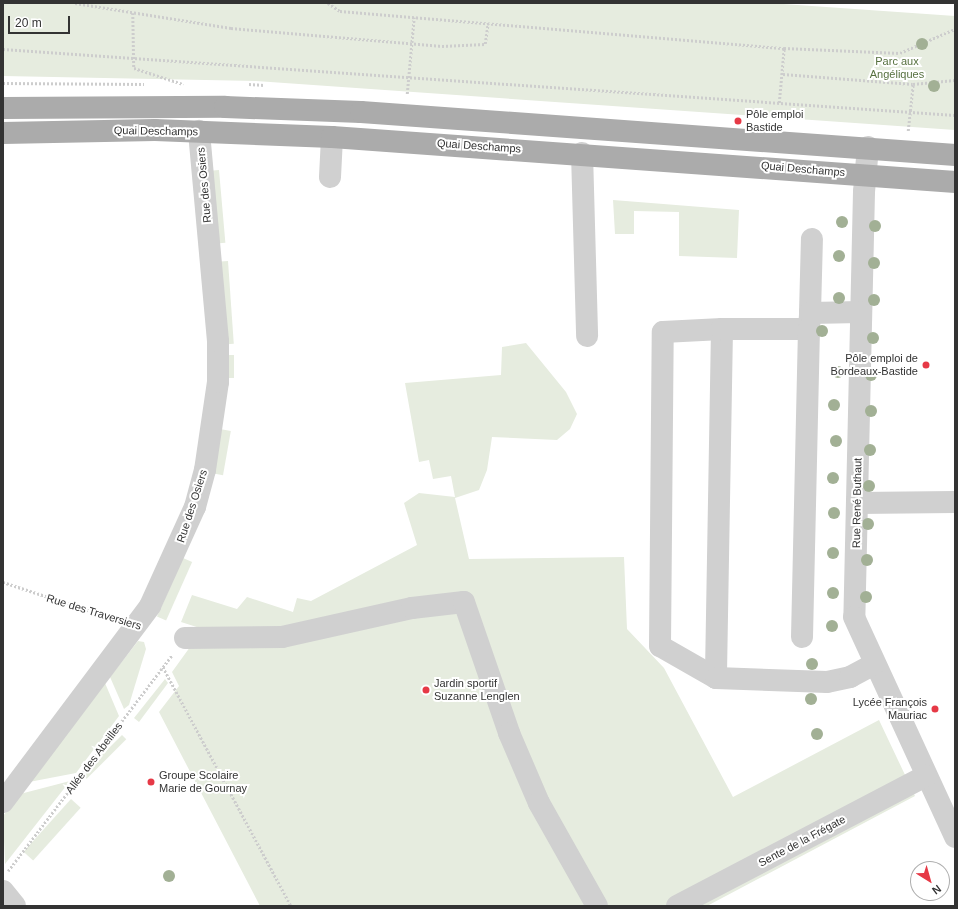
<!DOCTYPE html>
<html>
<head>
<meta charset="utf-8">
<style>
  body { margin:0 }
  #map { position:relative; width:958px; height:909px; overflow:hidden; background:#fff; font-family:Arial,sans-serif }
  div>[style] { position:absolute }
  .green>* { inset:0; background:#e6ecdf; transform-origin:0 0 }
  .path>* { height:2.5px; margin-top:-1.25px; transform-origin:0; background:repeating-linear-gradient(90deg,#cdcdcd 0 2px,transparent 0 4px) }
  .minor>* { height:22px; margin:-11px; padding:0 11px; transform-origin:11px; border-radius:11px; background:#d0d0d0 }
  .major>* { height:22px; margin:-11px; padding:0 11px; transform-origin:11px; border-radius:11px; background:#ababab }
  .trees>* { width:12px; height:12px; margin:-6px; border-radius:50%; background:#a2b095 }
  .dots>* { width:11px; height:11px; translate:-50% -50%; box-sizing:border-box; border:2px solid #fff; border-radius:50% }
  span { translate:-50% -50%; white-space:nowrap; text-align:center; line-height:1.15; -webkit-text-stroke:4px #fff; paint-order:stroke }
  .park-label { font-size:11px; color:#56703f }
  .poi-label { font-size:11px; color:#333 }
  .left { translate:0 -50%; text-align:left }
  .right { translate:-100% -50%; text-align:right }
  .street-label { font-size:11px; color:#333 }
  .frame { position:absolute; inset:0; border:4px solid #333; pointer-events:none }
  .north { position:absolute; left:910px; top:861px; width:40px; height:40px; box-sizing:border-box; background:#fff; border:1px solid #adadad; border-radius:50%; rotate:143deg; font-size:11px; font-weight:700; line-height:16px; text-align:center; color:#333 }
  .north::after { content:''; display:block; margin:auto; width:14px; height:18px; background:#e63946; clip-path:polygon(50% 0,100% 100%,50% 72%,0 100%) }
  .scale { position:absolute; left:8px; top:16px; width:62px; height:18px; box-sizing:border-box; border:2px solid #333; border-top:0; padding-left:5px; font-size:12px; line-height:14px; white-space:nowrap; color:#333; -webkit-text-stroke:3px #fff; paint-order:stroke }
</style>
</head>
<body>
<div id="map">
  <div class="green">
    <div style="clip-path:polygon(3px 3px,769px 3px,955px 16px,955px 130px,256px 81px,3px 76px)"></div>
    <div style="left:219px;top:170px;width:73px;height:9px;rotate:85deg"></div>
    <div style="clip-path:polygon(613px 200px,739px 210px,737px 258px,679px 256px,679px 212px,634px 211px,634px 234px,615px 234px)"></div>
    <div style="left:228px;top:261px;width:83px;height:11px;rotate:86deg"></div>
    <div style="clip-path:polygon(526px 343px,566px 392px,577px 414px,570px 429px,557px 440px,492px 437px,487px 470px,479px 490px,455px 498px,469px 559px,624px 557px,627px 629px,664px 668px,733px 797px,879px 720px,915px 796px,707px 906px,260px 906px,159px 712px,179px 686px,172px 672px,203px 629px,181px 622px,192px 595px,237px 609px,247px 597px,293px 612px,297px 598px,311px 601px,417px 545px,404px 503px,419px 493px,455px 497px,451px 476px,433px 479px,429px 460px,419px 462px,405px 383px,501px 375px,502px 347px)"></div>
    <div style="left:225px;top:355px;width:9px;height:23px"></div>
    <div style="left:220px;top:429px;width:11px;height:45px;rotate:10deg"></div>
    <div style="left:183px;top:558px;width:10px;height:64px;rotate:24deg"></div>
    <div style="clip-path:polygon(138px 641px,144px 642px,146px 649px,129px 705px,124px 709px,110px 677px)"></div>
    <div style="clip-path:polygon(165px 679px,168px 683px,139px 722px,134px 718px)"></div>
    <div style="clip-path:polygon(105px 683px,119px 716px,76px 773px,29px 782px)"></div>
    <div style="left:122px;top:735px;width:6px;height:56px;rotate:45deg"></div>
    <div style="clip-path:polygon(70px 781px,5px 864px,3px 816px,20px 794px)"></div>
    <div style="left:71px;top:799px;width:13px;height:71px;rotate:42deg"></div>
  </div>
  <div class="path">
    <div style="left:75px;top:3px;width:158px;rotate:9.1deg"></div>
    <div style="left:231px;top:28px;width:212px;rotate:4.9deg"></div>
    <div style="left:442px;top:46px;width:43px;rotate:-2.7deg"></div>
    <div style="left:485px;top:44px;width:21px;rotate:-82deg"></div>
    <div style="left:328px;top:3px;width:14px;rotate:34deg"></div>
    <div style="left:340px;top:11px;width:446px;rotate:4.8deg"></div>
    <div style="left:784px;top:48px;width:116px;rotate:2.5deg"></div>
    <div style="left:900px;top:53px;width:60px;rotate:-23.6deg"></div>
    <div style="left:133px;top:13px;width:55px;rotate:89deg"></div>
    <div style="left:134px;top:68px;width:52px;rotate:18.1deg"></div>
    <div style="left:3px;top:49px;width:954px;rotate:3.97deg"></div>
    <div style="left:783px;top:74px;width:130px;rotate:4.4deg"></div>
    <div style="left:913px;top:84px;width:42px;rotate:-5.4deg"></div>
    <div style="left:3px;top:83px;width:141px;rotate:0.4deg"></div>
    <div style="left:249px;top:84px;width:15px;rotate:4deg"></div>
    <div style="left:407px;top:94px;width:77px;rotate:-84.8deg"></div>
    <div style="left:779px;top:103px;width:55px;rotate:-84.8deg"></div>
    <div style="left:908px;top:131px;width:47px;rotate:-83.9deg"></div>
    <div style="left:3px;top:582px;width:118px;rotate:18.3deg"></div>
    <div style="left:163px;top:667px;width:271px;rotate:61.8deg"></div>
    <div style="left:8px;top:871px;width:271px;rotate:-52.8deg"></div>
  </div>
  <div class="minor">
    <div style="left:868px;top:147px;width:45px;rotate:95.1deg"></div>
    <div style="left:864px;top:192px;width:425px;rotate:91.3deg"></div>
    <div style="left:854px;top:617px;width:242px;rotate:65.3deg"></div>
    <div style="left:582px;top:153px;width:183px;rotate:88.4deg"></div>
    <div style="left:330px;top:177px;width:40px;rotate:-87.1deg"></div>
    <div style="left:810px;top:313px;width:74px;rotate:-88.5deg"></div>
    <div style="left:722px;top:329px;width:349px;rotate:91deg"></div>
    <div style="left:716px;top:678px;width:64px;rotate:-150.3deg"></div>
    <div style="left:660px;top:646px;width:314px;rotate:-89.5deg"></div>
    <div style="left:663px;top:332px;width:59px;rotate:-2.9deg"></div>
    <div style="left:722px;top:329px;width:87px"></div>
    <div style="left:809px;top:329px;width:16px;rotate:-86deg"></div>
    <div style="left:810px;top:313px;width:51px;rotate:-1.1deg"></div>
    <div style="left:857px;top:503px;width:98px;rotate:-0.6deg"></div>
    <div style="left:802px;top:637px;width:308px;rotate:-88.7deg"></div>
    <div style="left:185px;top:638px;width:97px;rotate:-0.6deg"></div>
    <div style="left:282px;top:637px;width:133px;rotate:-12.6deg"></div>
    <div style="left:412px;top:608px;width:52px;rotate:-6.6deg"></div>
    <div style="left:464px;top:602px;width:139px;rotate:71deg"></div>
    <div style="left:509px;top:733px;width:76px;rotate:66.8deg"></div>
    <div style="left:539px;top:803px;width:118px;rotate:60.6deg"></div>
    <div style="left:716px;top:678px;width:111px;rotate:2.1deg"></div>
    <div style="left:827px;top:682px;width:24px;rotate:-12deg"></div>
    <div style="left:850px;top:677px;width:27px;rotate:-28deg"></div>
    <div style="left:3px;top:802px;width:245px;rotate:-53.1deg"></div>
    <div style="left:150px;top:606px;width:109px;rotate:-65.6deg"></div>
    <div style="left:195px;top:507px;width:38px;rotate:-75deg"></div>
    <div style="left:205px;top:470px;width:89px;rotate:-81.6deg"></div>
    <div style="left:218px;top:382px;width:41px;rotate:-90deg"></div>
    <div style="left:218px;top:341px;width:211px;rotate:-95.2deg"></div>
    <div style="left:3px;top:891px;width:19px;rotate:51deg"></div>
    <div style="left:677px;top:906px;width:281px;rotate:-27.6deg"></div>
  </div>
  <div class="major">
    <div style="left:3px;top:108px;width:222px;rotate:-0.3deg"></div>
    <div style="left:225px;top:107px;width:136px;rotate:2.1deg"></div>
    <div style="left:361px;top:112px;width:596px;rotate:4.14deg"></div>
    <div style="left:3px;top:133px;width:152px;rotate:-1.1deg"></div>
    <div style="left:155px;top:130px;width:177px;rotate:2.3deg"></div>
    <div style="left:332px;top:137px;width:625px;rotate:4.13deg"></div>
  </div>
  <div class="trees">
    <div style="left:922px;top:44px"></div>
    <div style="left:934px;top:86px"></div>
    <div style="left:842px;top:222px"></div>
    <div style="left:875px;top:226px"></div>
    <div style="left:839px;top:256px"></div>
    <div style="left:874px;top:263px"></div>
    <div style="left:839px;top:298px"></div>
    <div style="left:874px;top:300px"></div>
    <div style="left:822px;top:331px"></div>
    <div style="left:873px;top:338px"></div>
    <div style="left:838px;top:372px"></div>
    <div style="left:871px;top:375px"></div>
    <div style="left:834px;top:405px"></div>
    <div style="left:871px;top:411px"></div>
    <div style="left:836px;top:441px"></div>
    <div style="left:870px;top:450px"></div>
    <div style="left:833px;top:478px"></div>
    <div style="left:869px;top:486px"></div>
    <div style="left:834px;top:513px"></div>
    <div style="left:868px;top:524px"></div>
    <div style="left:833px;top:553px"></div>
    <div style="left:867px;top:560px"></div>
    <div style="left:833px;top:593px"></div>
    <div style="left:866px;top:597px"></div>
    <div style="left:832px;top:626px"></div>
    <div style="left:812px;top:664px"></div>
    <div style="left:811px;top:699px"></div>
    <div style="left:817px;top:734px"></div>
    <div style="left:169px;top:876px"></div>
  </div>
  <div class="dots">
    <div style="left:738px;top:121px;background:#e63946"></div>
    <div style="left:926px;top:365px;background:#e63946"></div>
    <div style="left:426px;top:690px;background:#e63946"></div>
    <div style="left:935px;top:709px;background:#e63946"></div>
    <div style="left:151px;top:782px;background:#e63946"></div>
  </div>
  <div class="park-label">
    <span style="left:897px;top:68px">Parc aux<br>Angéliques</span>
  </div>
  <div class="poi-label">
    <span class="left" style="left:746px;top:121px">Pôle emploi<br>Bastide</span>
    <span class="right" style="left:918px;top:365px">Pôle emploi de<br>Bordeaux-Bastide</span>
    <span class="left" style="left:434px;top:690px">Jardin sportif<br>Suzanne Lenglen</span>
    <span class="right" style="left:927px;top:709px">Lycée François<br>Mauriac</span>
    <span class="left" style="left:159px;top:782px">Groupe Scolaire<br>Marie de Gournay</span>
  </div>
  <div class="street-label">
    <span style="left:156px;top:131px;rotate:1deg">Quai Deschamps</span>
    <span style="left:479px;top:146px;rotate:4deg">Quai Deschamps</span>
    <span style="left:803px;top:169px;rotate:5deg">Quai Deschamps</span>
    <span style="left:204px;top:185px;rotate:-95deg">Rue des Osiers</span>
    <span style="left:857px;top:503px;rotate:-89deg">Rue René Buthaut</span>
    <span style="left:192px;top:506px;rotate:-72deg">Rue des Osiers</span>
    <span style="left:94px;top:612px;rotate:17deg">Rue des Traversiers</span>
    <span style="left:94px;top:758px;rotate:-53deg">Allée des Abeilles</span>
    <span style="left:802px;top:841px;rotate:-28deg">Sente de la Frégate</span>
  </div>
  <div class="frame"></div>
  <div class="north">N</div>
  <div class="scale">20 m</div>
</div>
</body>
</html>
